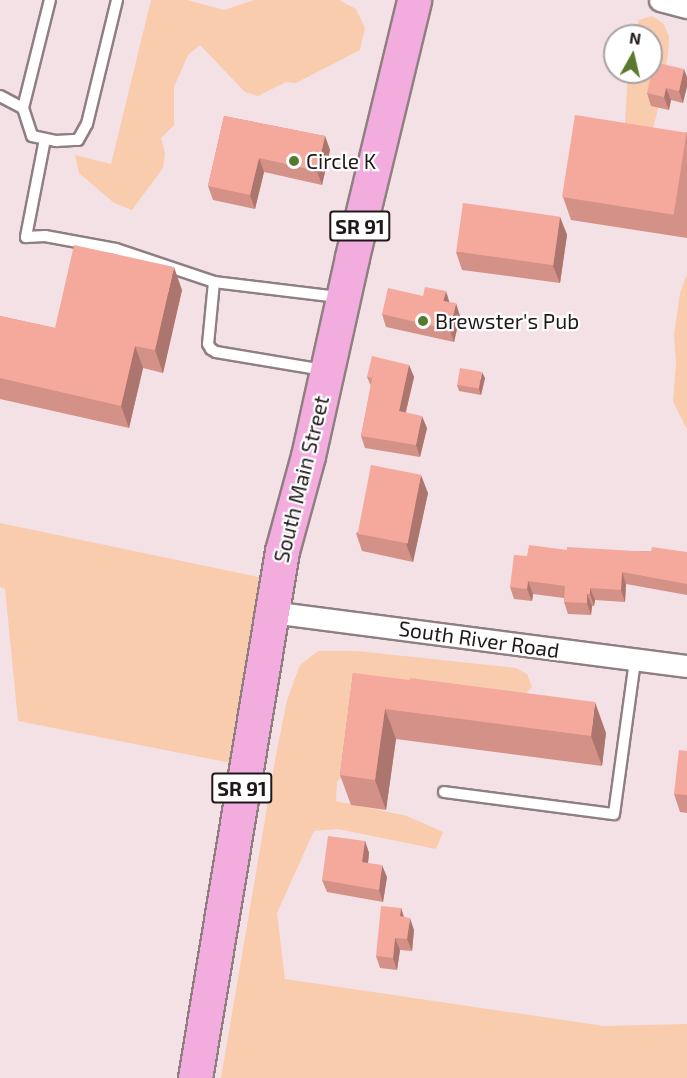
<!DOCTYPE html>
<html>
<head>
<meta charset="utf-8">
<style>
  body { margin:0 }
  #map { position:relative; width:687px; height:1078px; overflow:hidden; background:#f4e1e5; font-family:"Exo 2",sans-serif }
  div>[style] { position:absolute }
  .green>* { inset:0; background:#f9ccae }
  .roads { filter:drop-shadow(2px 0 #907f82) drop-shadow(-2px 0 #907f82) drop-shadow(0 2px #907f82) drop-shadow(0 -2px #907f82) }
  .service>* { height:10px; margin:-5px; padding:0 5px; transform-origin:5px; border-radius:5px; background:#fff }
  .minor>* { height:21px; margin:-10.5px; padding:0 10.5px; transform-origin:10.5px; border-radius:10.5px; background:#fff }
  .primary>* { height:33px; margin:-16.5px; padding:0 16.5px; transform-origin:16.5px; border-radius:16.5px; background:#f2acdd }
  .wall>* { inset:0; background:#d39187 }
  .shaded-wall>* { inset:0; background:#ac766e }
  .building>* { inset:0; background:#f5a99d; transform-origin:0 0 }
  .dots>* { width:16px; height:16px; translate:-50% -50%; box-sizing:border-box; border:3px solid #fff; border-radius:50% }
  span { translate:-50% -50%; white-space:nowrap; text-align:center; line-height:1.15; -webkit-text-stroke:4.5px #fff; paint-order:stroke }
  .shield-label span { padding:2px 4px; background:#fff; border:2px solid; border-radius:4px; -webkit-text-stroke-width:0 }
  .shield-label { font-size:20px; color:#20191a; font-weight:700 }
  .poi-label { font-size:21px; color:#20191a }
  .left { translate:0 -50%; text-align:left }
  .street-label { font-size:21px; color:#20191a }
  .north { position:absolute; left:603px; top:24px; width:60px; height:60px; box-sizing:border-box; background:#fff; border:2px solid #a6a3a3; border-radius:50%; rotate:8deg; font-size:16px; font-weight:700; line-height:24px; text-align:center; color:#20191a }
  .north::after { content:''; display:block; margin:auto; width:21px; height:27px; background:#59792f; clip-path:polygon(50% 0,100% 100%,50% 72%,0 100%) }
</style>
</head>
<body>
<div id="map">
  <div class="green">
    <div style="clip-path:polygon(151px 0,187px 0,224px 10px,254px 0,339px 0,356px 9px,365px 28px,360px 50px,296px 83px,286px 82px,258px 96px,245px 92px,200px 45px,188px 55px,174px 87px,174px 125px,161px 138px,165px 153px,163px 168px,132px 210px,114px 203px,79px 173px,75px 155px,111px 164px)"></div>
    <div style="clip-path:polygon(652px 16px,664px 24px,669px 37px,668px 55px,657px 113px,652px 132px,624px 139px,628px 72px,651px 72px,651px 36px,635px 36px,635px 34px,639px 20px)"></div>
    <div style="clip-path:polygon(687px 274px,687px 429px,673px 402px,676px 363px,674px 335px,680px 293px)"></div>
    <div style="clip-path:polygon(0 523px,277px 581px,246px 766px,18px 721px,5px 589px,0 587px)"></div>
    <div style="clip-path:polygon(318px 651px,357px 651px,516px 668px,527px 674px,532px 687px,523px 697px,397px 706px,373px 744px,337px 782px,336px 801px,407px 816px,443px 832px,436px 849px,338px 829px,314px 831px,277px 913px,285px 979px,604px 1026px,687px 1024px,687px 1078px,221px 1078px,276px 755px,287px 700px,300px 665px)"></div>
  </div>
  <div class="roads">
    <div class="service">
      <div style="left:0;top:96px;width:26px;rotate:28deg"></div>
      <div style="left:23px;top:108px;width:29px;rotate:72deg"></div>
      <div style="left:32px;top:136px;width:25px;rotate:12deg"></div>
      <div style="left:56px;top:141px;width:22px;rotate:-3deg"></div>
      <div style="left:78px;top:140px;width:18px;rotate:-61deg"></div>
      <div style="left:87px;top:124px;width:128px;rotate:-76.4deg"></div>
      <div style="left:23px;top:108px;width:111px;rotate:-76deg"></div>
      <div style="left:45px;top:139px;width:100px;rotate:101deg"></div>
      <div style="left:26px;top:237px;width:19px;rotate:-3deg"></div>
      <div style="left:45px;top:236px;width:72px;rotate:10.4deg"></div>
      <div style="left:116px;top:249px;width:103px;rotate:18.6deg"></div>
      <div style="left:214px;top:282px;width:125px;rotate:6.9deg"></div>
      <div style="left:214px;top:282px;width:62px;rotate:95.5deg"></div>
      <div style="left:208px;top:344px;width:6px;rotate:59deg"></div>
      <div style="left:211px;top:349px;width:6px;rotate:31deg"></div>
      <div style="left:216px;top:352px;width:109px;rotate:9.5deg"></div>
      <div style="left:444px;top:792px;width:171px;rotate:7.4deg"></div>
      <div style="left:614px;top:814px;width:155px;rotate:-82.2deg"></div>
    </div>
    <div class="minor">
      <div style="left:660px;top:0;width:28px;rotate:15deg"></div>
      <div style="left:271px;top:612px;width:419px;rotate:7.4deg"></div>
    </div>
    <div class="primary">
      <div style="left:195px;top:1078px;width:534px;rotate:-80.63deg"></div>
      <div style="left:282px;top:551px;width:98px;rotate:-74.7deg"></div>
      <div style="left:308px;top:456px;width:204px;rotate:-77.5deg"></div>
      <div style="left:352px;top:257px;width:264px;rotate:-76.4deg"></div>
    </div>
  </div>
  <div class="wall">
    <div style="clip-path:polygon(684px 69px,683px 103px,671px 100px,669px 110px,651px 106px,647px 93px)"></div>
    <div style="clip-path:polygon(224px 116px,325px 136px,330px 150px,322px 185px,264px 172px,255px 209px,213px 200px,208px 186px)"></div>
    <div style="clip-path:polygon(687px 132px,687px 238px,571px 220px,563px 197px)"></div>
    <div style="clip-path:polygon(560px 217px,567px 235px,560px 283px,462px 270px,456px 252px)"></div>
    <div style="clip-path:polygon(182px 290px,163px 373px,143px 368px,129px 428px,0 399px,0 316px,55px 328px)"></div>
    <div style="clip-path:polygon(449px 302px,460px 316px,454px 342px,386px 327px,382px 314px)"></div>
    <div style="clip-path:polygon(409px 365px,414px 377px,406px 412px,427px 428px,420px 457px,365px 448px,361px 436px,371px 386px,367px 377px)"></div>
    <div style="clip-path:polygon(485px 378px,481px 395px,459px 391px,457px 385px)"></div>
    <div style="clip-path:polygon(428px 493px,413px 562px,362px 551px,356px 533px)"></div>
    <div style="clip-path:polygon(567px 550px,687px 552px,687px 595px,626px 584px,625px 602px,595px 600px,594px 606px,592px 606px,591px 615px,568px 614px,564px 602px,564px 598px,533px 594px,532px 601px,514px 599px,510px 587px,527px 556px)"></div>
    <div style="clip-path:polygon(353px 673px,606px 733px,602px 766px,396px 739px,386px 810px,351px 805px,340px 775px)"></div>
    <div style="clip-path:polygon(687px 751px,687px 813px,680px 812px,674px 794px)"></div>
    <div style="clip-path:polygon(365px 841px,369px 853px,368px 863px,387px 877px,383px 902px,327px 892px,322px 880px)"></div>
    <div style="clip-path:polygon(401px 908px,404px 917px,414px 930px,412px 951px,400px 950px,397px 970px,380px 968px,376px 956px)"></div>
  </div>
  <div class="shaded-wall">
    <div style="clip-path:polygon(684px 69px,687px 77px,687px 87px,683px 103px,679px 91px)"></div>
    <div style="clip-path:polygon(666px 88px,671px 100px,669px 110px,664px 97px)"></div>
    <div style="clip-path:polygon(325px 136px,330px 150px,322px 185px,317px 171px)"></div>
    <div style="clip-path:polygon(259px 158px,264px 172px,255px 209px,250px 195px)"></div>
    <div style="clip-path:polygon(560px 217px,567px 235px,560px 283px,553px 266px)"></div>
    <div style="clip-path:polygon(174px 267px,182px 290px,163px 373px,155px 350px)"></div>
    <div style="clip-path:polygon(446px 291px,450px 304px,443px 301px)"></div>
    <div style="clip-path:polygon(456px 303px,460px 316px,454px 342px,450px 330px)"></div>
    <div style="clip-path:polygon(135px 346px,143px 368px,129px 428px,121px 406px)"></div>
    <div style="clip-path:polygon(409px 365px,414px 377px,403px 423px,399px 411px)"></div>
    <div style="clip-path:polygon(482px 372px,485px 378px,481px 395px,479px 389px)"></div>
    <div style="clip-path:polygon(422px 416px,427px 428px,420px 457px,416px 445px)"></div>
    <div style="clip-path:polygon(421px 475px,428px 493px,413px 562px,406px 544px)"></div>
    <div style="clip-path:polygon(622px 572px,626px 584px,625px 602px,621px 590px)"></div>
    <div style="clip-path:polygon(528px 581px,533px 594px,532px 601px,527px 589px)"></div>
    <div style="clip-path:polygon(590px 588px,595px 600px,594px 606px,590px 594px)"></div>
    <div style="clip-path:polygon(587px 594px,592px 606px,591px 615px,587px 603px)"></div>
    <div style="clip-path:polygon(595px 702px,606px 733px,602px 766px,591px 736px)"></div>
    <div style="clip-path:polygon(385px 709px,396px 739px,386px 810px,375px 780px)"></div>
    <div style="clip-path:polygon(365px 841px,369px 853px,367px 874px,362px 862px)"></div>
    <div style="clip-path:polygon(382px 865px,387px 877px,383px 902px,379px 890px)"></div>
    <div style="clip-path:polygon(401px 908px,405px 921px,400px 916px)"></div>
    <div style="clip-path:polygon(410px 918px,414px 930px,412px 951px,407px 939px)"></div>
    <div style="clip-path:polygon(395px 938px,400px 950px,397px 970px,393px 958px)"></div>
  </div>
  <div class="building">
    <div style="clip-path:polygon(654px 62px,684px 69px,679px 91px,666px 88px,664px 97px,647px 93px)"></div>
    <div style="left:575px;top:115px;width:113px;height:83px;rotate:9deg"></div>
    <div style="clip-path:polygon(224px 116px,325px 136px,317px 171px,259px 158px,250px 195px,208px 186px)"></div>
    <div style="left:463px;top:203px;width:98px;height:49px;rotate:8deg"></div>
    <div style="clip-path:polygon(74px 245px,174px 267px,155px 350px,135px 346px,121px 406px,0 378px,0 316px,55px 328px)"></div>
    <div style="clip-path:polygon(425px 287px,446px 291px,443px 301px,456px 303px,450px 330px,382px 314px,388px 288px,423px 296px)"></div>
    <div style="clip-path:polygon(372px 356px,409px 365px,399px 411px,422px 416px,416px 445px,361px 436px,372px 378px,367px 377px)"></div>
    <div style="left:460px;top:368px;width:22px;height:17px;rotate:10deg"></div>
    <div style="left:371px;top:465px;width:51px;height:70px;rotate:11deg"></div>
    <div style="clip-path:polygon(529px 545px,567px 550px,567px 547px,651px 552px,652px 547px,687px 552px,687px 584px,622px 572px,621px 590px,590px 588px,590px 594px,587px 594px,587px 603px,564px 602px,565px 586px,528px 581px,527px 589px,510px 587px,514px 555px,527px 556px)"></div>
    <div style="clip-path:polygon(353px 673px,410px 680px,410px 678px,595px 702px,591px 736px,385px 709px,375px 780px,340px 775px)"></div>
    <div style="clip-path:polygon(679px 750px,687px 751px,687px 795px,674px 794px)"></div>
    <div style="clip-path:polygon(328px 836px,365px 841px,362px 862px,382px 865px,379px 890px,322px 880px)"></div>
    <div style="clip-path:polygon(381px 906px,401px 908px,400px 916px,410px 918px,407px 939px,395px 938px,393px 958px,376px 956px)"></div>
  </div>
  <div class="dots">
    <div style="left:294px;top:161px;background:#59792f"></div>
    <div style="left:423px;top:321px;background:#59792f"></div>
  </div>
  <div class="shield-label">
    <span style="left:360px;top:226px">SR 91</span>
    <span style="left:242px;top:788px">SR 91</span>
  </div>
  <div class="poi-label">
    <span class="left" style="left:306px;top:161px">Circle K</span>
    <span class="left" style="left:435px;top:321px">Brewster's Pub</span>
  </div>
  <div class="street-label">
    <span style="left:301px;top:479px;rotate:-76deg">South Main Street</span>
    <span style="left:479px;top:639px;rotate:8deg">South River Road</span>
  </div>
  <div class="north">N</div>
</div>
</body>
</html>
